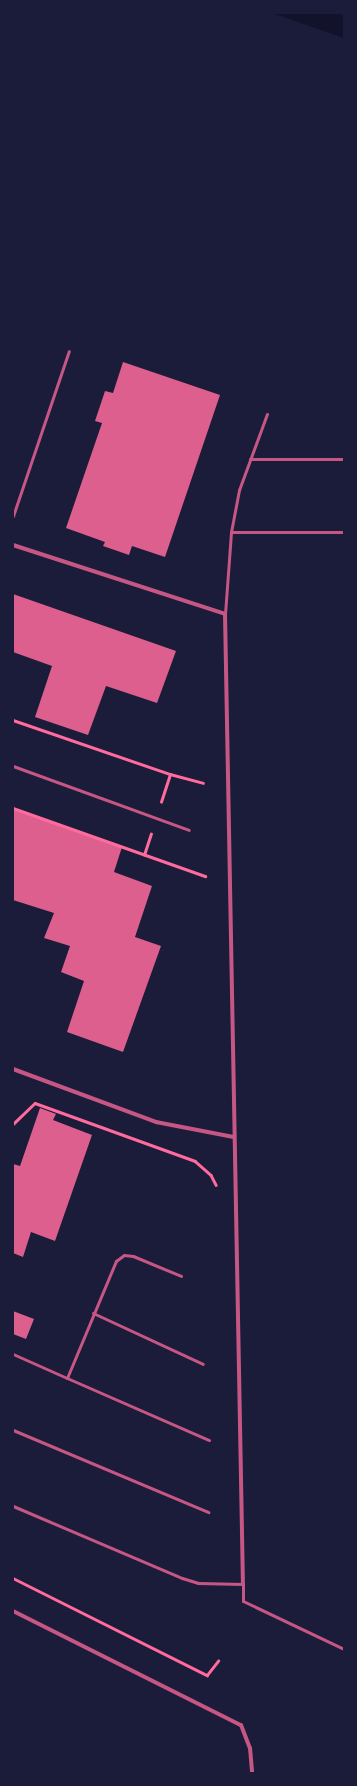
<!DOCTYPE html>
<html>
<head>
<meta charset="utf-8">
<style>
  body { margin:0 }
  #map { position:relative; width:357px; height:1786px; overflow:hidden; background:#1b1b3a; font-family:Helvetica,sans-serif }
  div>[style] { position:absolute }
  .water>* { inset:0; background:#12122b }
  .building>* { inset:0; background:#dd5f8e }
  .path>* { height:2.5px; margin:-1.25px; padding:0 1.25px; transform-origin:1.25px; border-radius:1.25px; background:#ff6b9d }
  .service>* { height:3px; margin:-1.5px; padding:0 1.5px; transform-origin:1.5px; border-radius:1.5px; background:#c65784 }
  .minor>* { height:4px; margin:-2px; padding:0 2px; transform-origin:2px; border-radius:2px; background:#c65784 }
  span { translate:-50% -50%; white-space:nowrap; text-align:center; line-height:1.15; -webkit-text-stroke:3.5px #1b1b3a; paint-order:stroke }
  .frame { position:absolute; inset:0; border:14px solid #1b1b3a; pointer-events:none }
</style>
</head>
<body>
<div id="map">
  <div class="water">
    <div style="clip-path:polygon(272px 13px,344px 13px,344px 38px)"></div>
  </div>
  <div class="building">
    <div style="clip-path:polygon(123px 362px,220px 395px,165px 557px,132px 546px,129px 555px,103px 546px,105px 542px,66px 528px,102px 423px,95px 421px,105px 391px,113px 393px)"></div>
    <div style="clip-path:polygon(13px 594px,176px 651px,157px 703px,106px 686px,88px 735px,35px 717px,52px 666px,13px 652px)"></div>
    <div style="clip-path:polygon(13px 809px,122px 847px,114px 872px,152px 886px,135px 937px,161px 946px,123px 1052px,67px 1032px,84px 981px,61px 972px,70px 946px,44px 938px,54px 913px,13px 900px)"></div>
    <div style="clip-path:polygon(40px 1108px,56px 1114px,53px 1120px,92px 1135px,55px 1241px,31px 1232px,23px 1257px,13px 1253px,13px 1164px,20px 1166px)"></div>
    <div style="clip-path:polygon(13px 1311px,34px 1319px,26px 1339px,13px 1334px)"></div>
  </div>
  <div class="path">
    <div style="left:13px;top:720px;width:166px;rotate:19deg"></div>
    <div style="left:170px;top:774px;width:34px;rotate:15deg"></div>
    <div style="left:161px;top:802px;width:29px;rotate:-72deg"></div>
    <div style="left:13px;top:808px;width:204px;rotate:19.5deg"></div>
    <div style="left:144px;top:855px;width:22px;rotate:-72deg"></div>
    <div style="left:13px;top:1124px;width:30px;rotate:-44deg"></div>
    <div style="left:35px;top:1103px;width:170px;rotate:19.9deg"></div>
    <div style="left:195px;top:1161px;width:21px;rotate:41deg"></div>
    <div style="left:211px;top:1175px;width:11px;rotate:63deg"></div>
    <div style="left:13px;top:1578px;width:217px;rotate:26.6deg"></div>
    <div style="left:207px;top:1675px;width:18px;rotate:-52deg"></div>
  </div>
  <div class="service">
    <div style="left:250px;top:459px;width:94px"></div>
    <div style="left:13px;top:516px;width:174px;rotate:-71.3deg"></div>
    <div style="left:231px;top:532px;width:43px;rotate:-79.2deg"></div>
    <div style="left:239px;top:490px;width:81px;rotate:-69.8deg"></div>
    <div style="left:225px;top:614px;width:82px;rotate:-85.8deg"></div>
    <div style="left:231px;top:532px;width:113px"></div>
    <div style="left:13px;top:766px;width:187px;rotate:20deg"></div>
    <div style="left:93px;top:1313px;width:121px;rotate:24.9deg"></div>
    <div style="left:13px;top:1354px;width:59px;rotate:24deg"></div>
    <div style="left:67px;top:1378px;width:127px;rotate:-67.3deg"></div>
    <div style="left:116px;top:1261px;width:10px;rotate:-37deg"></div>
    <div style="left:124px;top:1255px;width:9px;rotate:6deg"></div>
    <div style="left:133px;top:1256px;width:52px;rotate:22.6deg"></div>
    <div style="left:67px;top:1378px;width:155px;rotate:23.6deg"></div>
    <div style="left:13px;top:1430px;width:212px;rotate:22.8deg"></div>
    <div style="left:13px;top:1506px;width:184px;rotate:23.1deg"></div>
    <div style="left:182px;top:1578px;width:17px;rotate:17deg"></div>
    <div style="left:198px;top:1583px;width:45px;rotate:1.3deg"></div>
    <div style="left:243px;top:1584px;width:17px;rotate:90deg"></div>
    <div style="left:243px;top:1601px;width:112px;rotate:25.4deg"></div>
  </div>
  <div class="minor">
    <div style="left:13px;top:545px;width:223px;rotate:18deg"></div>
    <div style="left:225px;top:614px;width:970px;rotate:88.94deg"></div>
    <div style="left:13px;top:1069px;width:153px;rotate:20.3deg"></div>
    <div style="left:156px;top:1122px;width:79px;rotate:10.9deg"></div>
    <div style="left:13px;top:1611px;width:255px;rotate:26.6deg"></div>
    <div style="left:241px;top:1725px;width:25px;rotate:69deg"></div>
    <div style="left:250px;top:1748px;width:25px;rotate:85deg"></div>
  </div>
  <div class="frame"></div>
</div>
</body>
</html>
